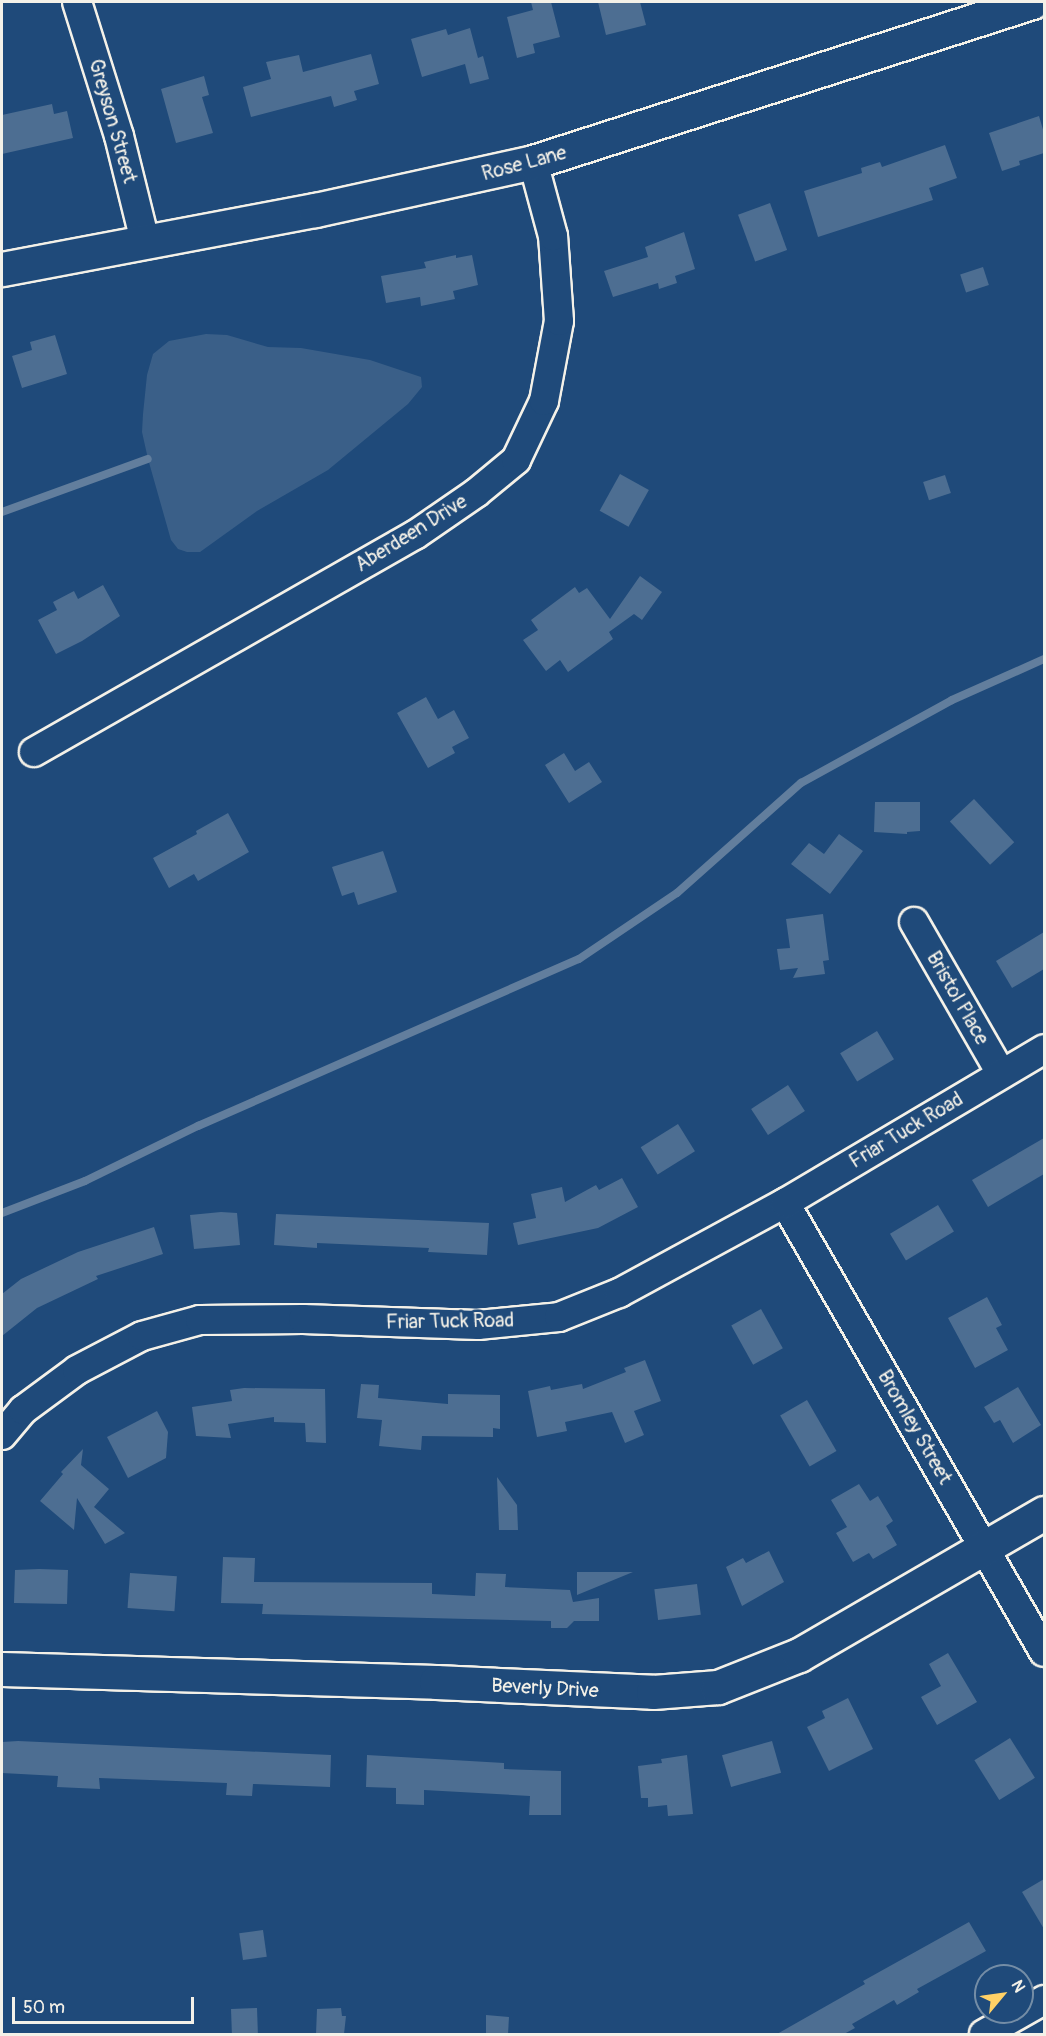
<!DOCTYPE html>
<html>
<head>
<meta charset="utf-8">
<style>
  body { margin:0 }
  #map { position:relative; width:1046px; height:2036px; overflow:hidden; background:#1f4a7a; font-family:Pangolin,sans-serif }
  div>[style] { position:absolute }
  .green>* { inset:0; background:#3a5f88 }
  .stream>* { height:8px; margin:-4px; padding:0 4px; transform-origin:4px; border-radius:4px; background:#627e9d }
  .building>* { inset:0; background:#4d6e92; transform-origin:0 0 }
  .roads { filter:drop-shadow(2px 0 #f4f1e8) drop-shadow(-2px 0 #f4f1e8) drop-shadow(0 2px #f4f1e8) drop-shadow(0 -2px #f4f1e8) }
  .minor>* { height:28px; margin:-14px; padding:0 14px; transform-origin:14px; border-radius:14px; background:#1f4a7a }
  .tertiary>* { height:33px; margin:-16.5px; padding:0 16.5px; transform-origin:16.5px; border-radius:16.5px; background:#1f4a7a }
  span { translate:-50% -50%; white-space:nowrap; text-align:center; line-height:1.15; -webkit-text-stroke:5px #1f4a7a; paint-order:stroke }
  .street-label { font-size:20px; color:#f4f1e8 }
  .frame { position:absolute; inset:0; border:3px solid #f4f1e8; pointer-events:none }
  .north { position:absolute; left:974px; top:1964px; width:60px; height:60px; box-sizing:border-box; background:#1f4a7a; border:2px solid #748da6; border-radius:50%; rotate:61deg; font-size:16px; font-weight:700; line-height:24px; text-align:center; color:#f4f1e8 }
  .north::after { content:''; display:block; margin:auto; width:21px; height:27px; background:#ffd166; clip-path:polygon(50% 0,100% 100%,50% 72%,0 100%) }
  .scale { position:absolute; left:12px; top:1997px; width:182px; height:27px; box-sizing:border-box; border:3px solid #f4f1e8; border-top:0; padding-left:8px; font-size:18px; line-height:21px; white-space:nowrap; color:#f4f1e8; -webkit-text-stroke:4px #1f4a7a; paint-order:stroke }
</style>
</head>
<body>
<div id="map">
  <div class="green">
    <div style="clip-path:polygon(206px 334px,227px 335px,268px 347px,301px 348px,370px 360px,421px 377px,422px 387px,408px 404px,328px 470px,257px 511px,200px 552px,187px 552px,178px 549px,171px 540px,148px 459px,142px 432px,143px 414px,147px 375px,153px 354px,169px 341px)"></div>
  </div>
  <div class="stream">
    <div style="left:2px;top:512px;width:155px;rotate:-20deg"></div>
    <div style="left:2px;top:1213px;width:89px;rotate:-21.1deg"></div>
    <div style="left:85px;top:1181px;width:126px;rotate:-26deg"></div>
    <div style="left:198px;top:1126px;width:416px;rotate:-23.7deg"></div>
    <div style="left:579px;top:959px;width:118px;rotate:-34deg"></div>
    <div style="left:677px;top:893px;width:166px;rotate:-41.6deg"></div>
    <div style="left:801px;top:783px;width:172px;rotate:-28.8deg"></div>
    <div style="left:952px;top:700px;width:101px;rotate:-24deg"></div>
  </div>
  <div class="building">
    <div style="clip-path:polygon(531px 2px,551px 2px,560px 37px,533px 44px,535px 53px,517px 58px,507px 17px,533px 10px)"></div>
    <div style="clip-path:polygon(598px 2px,640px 2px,646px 25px,606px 35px)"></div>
    <div style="clip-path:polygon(470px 28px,478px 58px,483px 56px,489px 79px,470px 84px,465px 64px,422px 77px,411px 39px,446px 29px,448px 35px)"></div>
    <div style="clip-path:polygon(371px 54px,379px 84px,354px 91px,357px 100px,334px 107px,331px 96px,251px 117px,243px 87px,271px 79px,266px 62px,299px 55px,303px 72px)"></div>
    <div style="clip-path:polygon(204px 76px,209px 95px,202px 97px,213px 133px,176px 143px,161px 89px)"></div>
    <div style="clip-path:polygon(52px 104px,54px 114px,67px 111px,73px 138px,2px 154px,2px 115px)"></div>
    <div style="clip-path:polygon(1039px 116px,1044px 133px,1044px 153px,1019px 161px,1020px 165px,1002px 171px,989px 133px)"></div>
    <div style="clip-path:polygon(945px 145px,957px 178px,929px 188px,933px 200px,818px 237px,804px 191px,862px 173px,861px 168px,880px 162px,882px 167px)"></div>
    <div style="left:770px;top:203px;width:50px;height:34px;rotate:70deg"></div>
    <div style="clip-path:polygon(684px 232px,695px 269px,675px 276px,677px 283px,659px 289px,658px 283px,613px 297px,604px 271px,648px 257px,645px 247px)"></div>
    <div style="clip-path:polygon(456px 255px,456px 258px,472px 255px,478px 285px,453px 291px,455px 299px,421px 306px,420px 297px,386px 303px,381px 276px,426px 268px,424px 262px)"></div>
    <div style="left:983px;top:267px;width:19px;height:24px;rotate:72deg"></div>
    <div style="clip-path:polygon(55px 335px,67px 374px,22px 388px,12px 356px,32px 350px,30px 342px)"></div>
    <div style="left:620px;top:474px;width:33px;height:42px;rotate:29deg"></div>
    <div style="left:945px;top:475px;width:19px;height:23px;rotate:72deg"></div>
    <div style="clip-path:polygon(640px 576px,662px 592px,642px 620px,634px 614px,609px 632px,613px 639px,568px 672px,560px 660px,546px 671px,523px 640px,538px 630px,531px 620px,575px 587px,579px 593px,587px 588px,610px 619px)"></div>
    <div style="clip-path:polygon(103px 585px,120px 616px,82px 641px,56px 654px,38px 620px,57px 610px,53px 602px,74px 591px,78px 599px)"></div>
    <div style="clip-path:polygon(426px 697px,438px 719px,454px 710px,469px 738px,452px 747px,455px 753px,428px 768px,397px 713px)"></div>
    <div style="clip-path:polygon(564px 753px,575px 771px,589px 762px,602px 782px,569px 803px,545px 765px)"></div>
    <div style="left:974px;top:799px;width:59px;height:33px;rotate:47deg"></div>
    <div style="clip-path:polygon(875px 802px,920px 802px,920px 831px,907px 832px,907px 834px,874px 832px)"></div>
    <div style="clip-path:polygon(228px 813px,249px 852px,198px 881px,194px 874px,169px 888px,153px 858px,197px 834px,196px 831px)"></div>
    <div style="clip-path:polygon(839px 834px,863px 851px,830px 894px,791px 864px,809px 843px,824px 854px)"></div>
    <div style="clip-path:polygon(383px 851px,397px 892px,358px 905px,354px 892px,342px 896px,332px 867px)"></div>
    <div style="clip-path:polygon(823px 914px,829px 960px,823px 961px,825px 974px,793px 978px,798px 968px,780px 970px,777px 949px,790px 948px,786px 919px)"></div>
    <div style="clip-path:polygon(1044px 932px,1044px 969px,1012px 988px,996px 961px)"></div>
    <div style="left:877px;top:1031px;width:33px;height:43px;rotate:59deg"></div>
    <div style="left:788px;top:1085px;width:31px;height:44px;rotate:57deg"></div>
    <div style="left:678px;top:1124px;width:32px;height:44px;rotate:58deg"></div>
    <div style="clip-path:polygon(1044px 1138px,1044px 1174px,988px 1207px,972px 1180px)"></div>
    <div style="clip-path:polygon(622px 1178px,638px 1207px,598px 1228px,518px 1245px,513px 1223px,536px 1218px,531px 1194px,562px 1187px,565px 1202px,596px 1185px,599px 1190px)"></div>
    <div style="left:938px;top:1205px;width:31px;height:56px;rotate:59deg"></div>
    <div style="clip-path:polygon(221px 1212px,237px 1213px,240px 1245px,194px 1249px,190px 1215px)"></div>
    <div style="clip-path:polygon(276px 1214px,489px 1223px,487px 1255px,428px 1252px,429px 1248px,317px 1243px,317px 1248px,274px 1245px)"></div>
    <div style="clip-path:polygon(154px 1227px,163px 1254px,96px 1276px,98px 1279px,37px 1308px,2px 1336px,2px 1294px,21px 1279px,78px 1252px)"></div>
    <div style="clip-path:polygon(987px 1297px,1002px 1325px,996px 1328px,1008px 1350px,975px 1368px,948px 1318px)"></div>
    <div style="left:761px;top:1309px;width:45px;height:34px;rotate:61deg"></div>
    <div style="clip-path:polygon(645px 1360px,661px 1401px,634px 1411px,644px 1435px,625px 1443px,612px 1412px,565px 1422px,567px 1431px,537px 1437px,528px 1391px,550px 1386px,551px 1390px,582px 1384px,583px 1389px,626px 1372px,624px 1368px)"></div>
    <div style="clip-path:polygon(361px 1384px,379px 1385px,378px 1398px,448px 1404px,448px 1394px,500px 1395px,500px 1429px,493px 1428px,493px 1437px,422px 1436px,421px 1450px,379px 1446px,382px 1420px,357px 1418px)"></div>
    <div style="clip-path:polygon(1018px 1387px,1041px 1425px,1013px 1443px,1000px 1420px,994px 1423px,984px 1407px)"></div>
    <div style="clip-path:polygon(244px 1388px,325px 1389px,326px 1443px,306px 1442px,305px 1423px,274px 1422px,274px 1417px,228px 1424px,231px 1438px,196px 1436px,192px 1407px,232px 1401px,230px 1390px)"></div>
    <div style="left:807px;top:1400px;width:59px;height:31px;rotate:60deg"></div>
    <div style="clip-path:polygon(157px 1411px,168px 1432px,166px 1458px,128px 1478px,107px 1437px)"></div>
    <div style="clip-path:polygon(83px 1449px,81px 1465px,109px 1489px,94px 1507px,125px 1533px,105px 1544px,77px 1498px,74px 1530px,40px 1501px,63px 1474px,61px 1472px)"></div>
    <div style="clip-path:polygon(497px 1477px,517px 1505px,518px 1530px,499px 1530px)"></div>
    <div style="clip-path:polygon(859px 1484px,870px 1501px,878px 1496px,893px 1521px,886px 1526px,897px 1545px,873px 1559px,869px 1553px,853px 1562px,836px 1533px,847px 1527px,831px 1500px)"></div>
    <div style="clip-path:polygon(769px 1551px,784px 1582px,742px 1606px,726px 1567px,743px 1558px,746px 1563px)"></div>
    <div style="clip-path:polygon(223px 1557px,255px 1558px,254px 1582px,432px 1583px,432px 1594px,475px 1596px,476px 1573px,506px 1574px,505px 1587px,570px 1590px,573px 1602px,599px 1598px,599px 1621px,574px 1621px,567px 1628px,551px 1628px,551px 1621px,262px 1614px,263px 1604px,221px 1603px)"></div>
    <div style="clip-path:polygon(39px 1569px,68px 1570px,67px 1604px,14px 1603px,15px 1570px)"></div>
    <div style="clip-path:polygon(577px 1572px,633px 1572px,577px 1595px)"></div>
    <div style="left:130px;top:1573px;width:47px;height:35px;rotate:4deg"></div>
    <div style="left:697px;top:1584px;width:31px;height:43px;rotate:83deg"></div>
    <div style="clip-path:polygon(948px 1653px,977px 1702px,937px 1725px,921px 1697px,941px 1686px,929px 1664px)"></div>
    <div style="clip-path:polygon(848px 1698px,873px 1749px,829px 1771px,807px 1727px,825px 1718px,822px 1711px)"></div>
    <div style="left:1010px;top:1738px;width:47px;height:42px;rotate:58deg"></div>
    <div style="clip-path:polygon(18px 1741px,331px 1755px,330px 1787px,253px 1784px,252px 1796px,226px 1795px,227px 1783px,99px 1778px,100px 1789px,57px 1787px,58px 1776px,2px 1773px,2px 1742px)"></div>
    <div style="left:772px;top:1741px;width:33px;height:52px;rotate:74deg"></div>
    <div style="clip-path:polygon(367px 1755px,504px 1763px,504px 1769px,561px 1771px,561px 1815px,529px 1815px,530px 1796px,424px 1790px,424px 1805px,396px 1804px,396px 1788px,366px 1787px)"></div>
    <div style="clip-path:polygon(687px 1755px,693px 1814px,668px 1816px,667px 1805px,648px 1807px,648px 1798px,641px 1798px,638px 1766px,662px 1763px,661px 1759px)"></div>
    <div style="clip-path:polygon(1044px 1879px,1044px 1929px,1022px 1892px)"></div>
    <div style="clip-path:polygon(969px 1922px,986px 1951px,917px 1989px,919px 1992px,897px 2005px,894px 2000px,852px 2024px,855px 2028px,844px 2034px,777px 2034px,865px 1984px,863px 1981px)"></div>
    <div style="left:263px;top:1930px;width:27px;height:24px;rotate:82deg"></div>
    <div style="left:257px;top:2008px;width:26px;height:26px;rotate:88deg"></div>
    <div style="clip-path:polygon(341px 2008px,342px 2016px,346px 2016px,344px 2034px,316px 2034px,317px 2009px)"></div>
    <div style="clip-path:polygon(486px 2015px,509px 2017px,508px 2034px,486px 2034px)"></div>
  </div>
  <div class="roads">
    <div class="minor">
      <div style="left:77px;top:2px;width:140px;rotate:72.6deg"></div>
      <div style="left:119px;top:136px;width:108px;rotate:76.1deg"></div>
      <div style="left:34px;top:752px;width:438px;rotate:-29.7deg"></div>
      <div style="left:415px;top:535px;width:74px;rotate:-34.5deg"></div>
      <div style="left:476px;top:493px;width:52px;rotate:-39.5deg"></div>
      <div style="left:516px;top:460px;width:65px;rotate:-64.6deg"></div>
      <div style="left:544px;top:401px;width:81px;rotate:-79.4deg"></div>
      <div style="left:559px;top:321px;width:85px;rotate:-94deg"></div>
      <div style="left:553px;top:236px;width:77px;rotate:-105.1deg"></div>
      <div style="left:914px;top:922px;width:174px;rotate:60.1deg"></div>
      <div style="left:785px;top:1203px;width:518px;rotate:60.02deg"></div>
      <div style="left:2px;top:1435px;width:33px;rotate:-50deg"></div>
      <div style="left:23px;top:1410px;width:67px;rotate:-36.5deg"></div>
      <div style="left:77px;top:1370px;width:73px;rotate:-27.6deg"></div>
      <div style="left:142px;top:1336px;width:60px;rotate:-15.4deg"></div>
      <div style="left:200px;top:1320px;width:103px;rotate:-0.6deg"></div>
      <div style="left:303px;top:1319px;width:175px;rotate:2deg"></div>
      <div style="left:478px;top:1325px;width:81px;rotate:-5.6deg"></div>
      <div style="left:559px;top:1317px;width:65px;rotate:-21.8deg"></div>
      <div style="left:619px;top:1293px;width:189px;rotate:-28.5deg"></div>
      <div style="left:785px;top:1203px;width:301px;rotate:-30.7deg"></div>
      <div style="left:984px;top:2034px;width:69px;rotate:-29.5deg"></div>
    </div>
    <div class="tertiary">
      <div style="left:2px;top:269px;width:319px;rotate:-10.7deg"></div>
      <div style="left:315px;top:210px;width:223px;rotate:-12.4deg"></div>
      <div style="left:533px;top:162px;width:524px;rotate:-17.78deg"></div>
      <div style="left:2px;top:1669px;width:434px;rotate:1.7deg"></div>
      <div style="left:436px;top:1682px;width:217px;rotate:2.6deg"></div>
      <div style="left:653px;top:1692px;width:65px;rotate:-4.4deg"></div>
      <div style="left:718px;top:1687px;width:87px;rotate:-21.6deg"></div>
      <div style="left:799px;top:1655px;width:283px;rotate:-30.1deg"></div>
    </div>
  </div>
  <div class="street-label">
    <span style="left:113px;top:121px;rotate:74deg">Greyson Street</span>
    <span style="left:524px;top:163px;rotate:-15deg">Rose Lane</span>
    <span style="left:411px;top:533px;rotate:-32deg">Aberdeen Drive</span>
    <span style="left:958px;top:998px;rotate:60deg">Bristol Place</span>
    <span style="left:906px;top:1130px;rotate:-31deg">Friar Tuck Road</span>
    <span style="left:450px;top:1321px;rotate:-1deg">Friar Tuck Road</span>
    <span style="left:915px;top:1427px;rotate:60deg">Bromley Street</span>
    <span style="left:545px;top:1688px;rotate:3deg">Beverly Drive</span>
  </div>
  <div class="frame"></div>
  <div class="north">N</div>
  <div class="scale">50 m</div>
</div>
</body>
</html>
